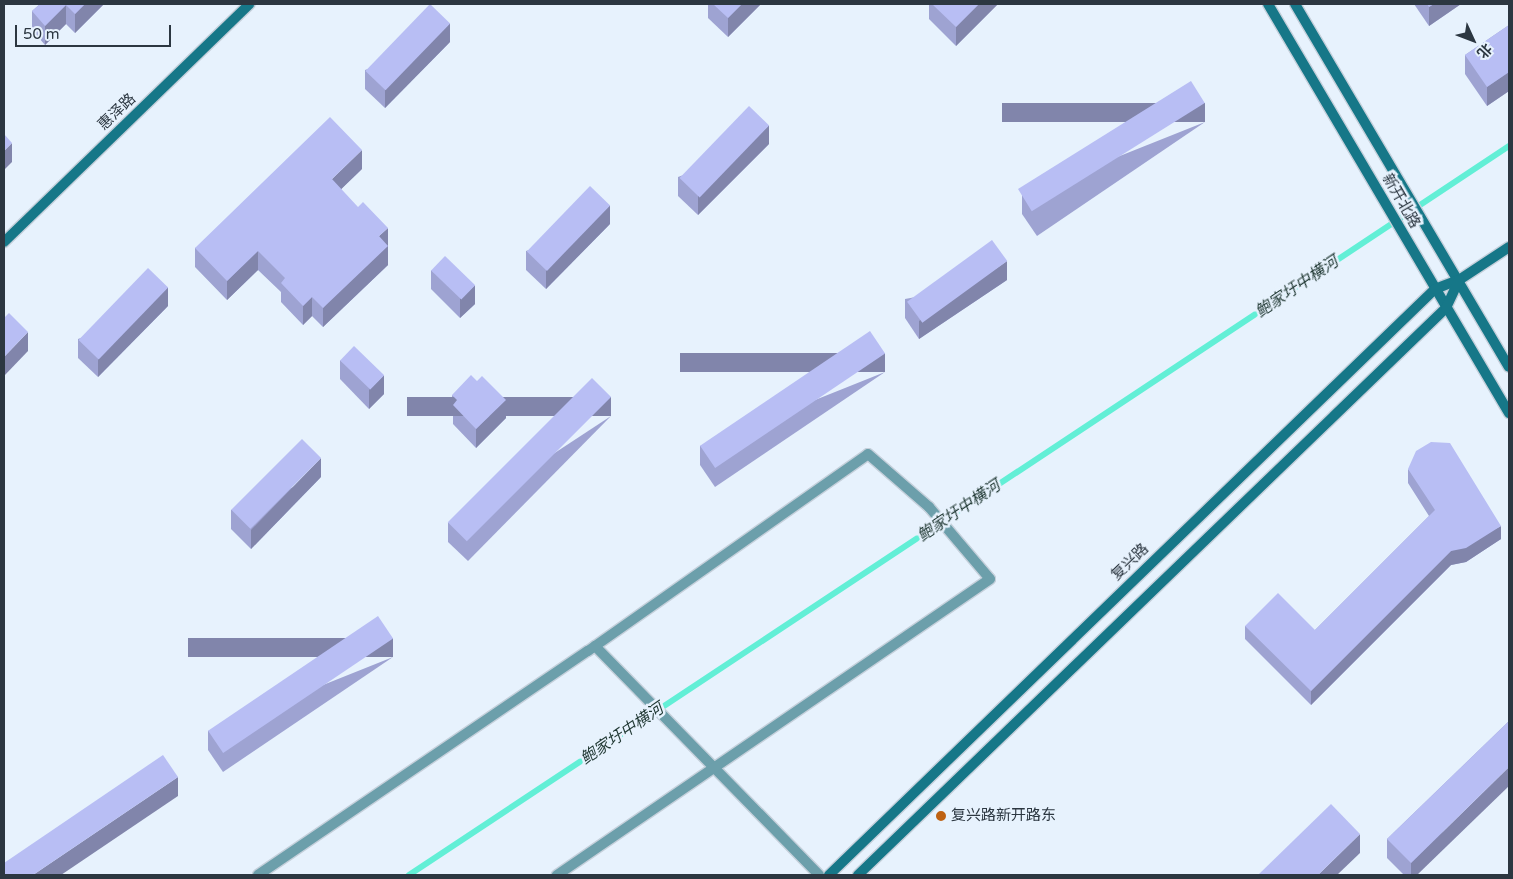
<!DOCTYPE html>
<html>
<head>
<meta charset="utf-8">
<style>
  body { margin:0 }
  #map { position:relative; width:1513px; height:879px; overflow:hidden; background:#e7f2fd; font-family:"Varela Round","Noto Sans SC",sans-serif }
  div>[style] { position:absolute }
  .stream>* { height:6px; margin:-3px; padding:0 3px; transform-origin:3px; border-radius:3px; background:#62efd6 }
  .roads { filter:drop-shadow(1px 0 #c5d0db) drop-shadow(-1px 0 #c5d0db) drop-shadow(0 1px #c5d0db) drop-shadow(0 -1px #c5d0db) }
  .street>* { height:10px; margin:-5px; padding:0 5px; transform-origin:5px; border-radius:5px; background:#6c9fab }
  .secondary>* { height:10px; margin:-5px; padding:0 5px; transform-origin:5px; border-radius:5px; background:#167788 }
  .wall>* { inset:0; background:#9ea3d2 }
  .shaded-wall>* { inset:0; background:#8185ab; transform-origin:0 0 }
  .building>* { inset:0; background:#b8bef4; transform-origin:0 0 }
  .dots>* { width:14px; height:14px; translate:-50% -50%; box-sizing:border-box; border:2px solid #e7f2fd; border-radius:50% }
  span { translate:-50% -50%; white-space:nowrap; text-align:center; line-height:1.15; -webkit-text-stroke:5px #e7f2fd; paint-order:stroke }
  .street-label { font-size:15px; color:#2c3741 }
  .poi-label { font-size:15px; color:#2c3741 }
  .left { translate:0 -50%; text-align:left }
  .water-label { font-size:16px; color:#1f3732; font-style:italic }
  .frame { position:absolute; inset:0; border:5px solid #2c3741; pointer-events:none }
  .north { position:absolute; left:1448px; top:15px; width:50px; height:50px; -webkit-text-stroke:4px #e7f2fd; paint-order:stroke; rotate:133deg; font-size:14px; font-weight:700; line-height:20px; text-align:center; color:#2c3741 }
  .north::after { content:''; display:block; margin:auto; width:18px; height:22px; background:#2c3741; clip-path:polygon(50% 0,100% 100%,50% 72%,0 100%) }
  .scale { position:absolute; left:15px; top:25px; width:156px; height:22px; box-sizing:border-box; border:2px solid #2c3741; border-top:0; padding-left:6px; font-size:15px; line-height:18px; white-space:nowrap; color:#2c3741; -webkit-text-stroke:4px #e7f2fd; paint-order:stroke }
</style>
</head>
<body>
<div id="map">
  <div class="stream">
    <div style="left:409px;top:875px;width:1320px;rotate:-33.53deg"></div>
  </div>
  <div class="roads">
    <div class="street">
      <div style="left:595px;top:646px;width:320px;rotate:45.6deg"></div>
      <div style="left:258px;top:875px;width:399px;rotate:-34.2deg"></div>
      <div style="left:588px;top:651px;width:342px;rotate:-35.1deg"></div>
      <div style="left:868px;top:454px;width:81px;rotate:41deg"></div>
      <div style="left:929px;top:507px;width:94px;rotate:49.7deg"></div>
      <div style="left:990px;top:579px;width:525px;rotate:145.64deg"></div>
    </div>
    <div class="secondary">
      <div style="left:1268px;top:4px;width:475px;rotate:59.5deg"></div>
      <div style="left:1295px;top:4px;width:421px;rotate:59.5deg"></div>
      <div style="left:4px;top:242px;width:342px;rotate:-44.1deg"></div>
      <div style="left:829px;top:875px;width:843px;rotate:-44.04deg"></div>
      <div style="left:1435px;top:289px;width:26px;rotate:-21deg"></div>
      <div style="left:1459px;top:280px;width:60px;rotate:-33.4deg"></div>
      <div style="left:858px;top:875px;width:817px;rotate:-43.96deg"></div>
      <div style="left:1446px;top:308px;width:31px;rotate:-65deg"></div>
    </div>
  </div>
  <div class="wall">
    <div style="clip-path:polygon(40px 4px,104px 4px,75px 33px,66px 24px,45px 45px,32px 30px,32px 11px)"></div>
    <div style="clip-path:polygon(708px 4px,761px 4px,728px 37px,708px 18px)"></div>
    <div style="clip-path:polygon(929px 4px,998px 4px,956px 46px,929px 19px)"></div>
    <div style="clip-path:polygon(1414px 4px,1461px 4px,1429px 26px)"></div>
    <div style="clip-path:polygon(1509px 25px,1509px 91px,1487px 106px,1465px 74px,1465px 55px)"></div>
    <div style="clip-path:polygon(450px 42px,385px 108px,365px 89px,365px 70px)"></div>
    <div style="clip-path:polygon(1205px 122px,1037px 236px,1022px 214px,1022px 195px)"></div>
    <div style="clip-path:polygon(769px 144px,698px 215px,678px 196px,678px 177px)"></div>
    <div style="clip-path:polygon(362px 169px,341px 189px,388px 265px,323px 327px,312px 316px,303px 325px,281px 302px,281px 292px,258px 270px,227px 300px,195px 267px,195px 248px)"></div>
    <div style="clip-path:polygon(610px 224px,546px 289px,526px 270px,526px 251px)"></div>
    <div style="clip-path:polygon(431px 270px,475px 304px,460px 318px,431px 289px)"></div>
    <div style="clip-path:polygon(1007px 280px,919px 339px,905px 318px,905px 299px)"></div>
    <div style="clip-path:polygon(168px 306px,98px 377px,78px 358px,78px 339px)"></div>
    <div style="clip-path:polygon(340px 360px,384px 394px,369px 409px,340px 379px)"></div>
    <div style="clip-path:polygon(885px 372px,715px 487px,700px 465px,700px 446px)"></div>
    <div style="clip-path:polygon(452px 395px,506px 418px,476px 448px,453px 424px,453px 415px,452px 414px)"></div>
    <div style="clip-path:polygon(611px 416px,468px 561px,448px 542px,448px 523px)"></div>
    <div style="clip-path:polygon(1408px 469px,1501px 539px,1466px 562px,1451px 565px,1311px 705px,1245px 639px,1245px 626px,1315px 630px,1429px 516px,1408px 483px)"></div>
    <div style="clip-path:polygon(321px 477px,251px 549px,231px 529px,231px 510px)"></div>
    <div style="clip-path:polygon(393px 657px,223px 772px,208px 750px,208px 731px)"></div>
    <div style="clip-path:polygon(1509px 721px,1417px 875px,1404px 875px,1387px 858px,1387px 839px)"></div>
  </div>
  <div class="shaded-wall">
    <div style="clip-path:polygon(85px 4px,104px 4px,75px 33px,75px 14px)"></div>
    <div style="clip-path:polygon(742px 4px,761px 4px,728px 37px,728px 18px)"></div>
    <div style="clip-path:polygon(979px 4px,998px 4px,956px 46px,956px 27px)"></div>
    <div style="clip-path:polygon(1434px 4px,1461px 4px,1429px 26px,1429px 7px)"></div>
    <div style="clip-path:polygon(66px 5px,66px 24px,45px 45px,45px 26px)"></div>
    <div style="clip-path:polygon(450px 23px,450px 42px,385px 108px,385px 89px)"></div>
    <div style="clip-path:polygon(1509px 72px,1509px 91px,1487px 106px,1487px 87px)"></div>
    <div style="left:1205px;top:103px;width:19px;height:203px;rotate:90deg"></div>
    <div style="clip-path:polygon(769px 125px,769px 144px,698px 215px,698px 196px)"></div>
    <div style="clip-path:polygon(12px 143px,12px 162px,4px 170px,4px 151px)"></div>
    <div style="clip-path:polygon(362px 150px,362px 169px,332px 198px,332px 179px)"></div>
    <div style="clip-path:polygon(610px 205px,610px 224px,546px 289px,546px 270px)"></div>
    <div style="clip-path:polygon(388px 228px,388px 265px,323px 327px,323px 308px,379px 236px)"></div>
    <div style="clip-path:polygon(258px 251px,258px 270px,227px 300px,227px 281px)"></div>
    <div style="clip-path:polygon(1007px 261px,1007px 280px,919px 339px,919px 321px)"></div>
    <div style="clip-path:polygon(475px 285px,475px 304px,460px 318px,460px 299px)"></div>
    <div style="clip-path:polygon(168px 287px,168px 306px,98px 377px,98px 358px)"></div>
    <div style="clip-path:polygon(312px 297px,312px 316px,303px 325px,303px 306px)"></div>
    <div style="clip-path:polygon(28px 332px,28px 351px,4px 376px,4px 357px)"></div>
    <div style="left:885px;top:353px;width:19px;height:205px;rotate:90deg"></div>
    <div style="clip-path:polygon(384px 375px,384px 394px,369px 409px,369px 390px)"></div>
    <div style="left:611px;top:397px;width:19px;height:204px;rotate:90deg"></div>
    <div style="clip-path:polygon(506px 400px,506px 418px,476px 448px,476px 429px)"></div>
    <div style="clip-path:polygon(321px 458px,321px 477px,251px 549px,251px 530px)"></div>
    <div style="clip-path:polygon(1501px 526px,1501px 539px,1466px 562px,1451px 565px,1311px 705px,1311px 691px,1451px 551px)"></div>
    <div style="left:393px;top:638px;width:19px;height:205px;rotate:90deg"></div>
    <div style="clip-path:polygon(1509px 767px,1509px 786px,1417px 875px,1411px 875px,1411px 863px)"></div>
    <div style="clip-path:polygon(178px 777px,178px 796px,61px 875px,33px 875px)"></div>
    <div style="clip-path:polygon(1360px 834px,1360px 853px,1337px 875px,1318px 875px)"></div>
  </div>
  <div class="building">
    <div style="clip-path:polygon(40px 4px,85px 4px,75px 14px,66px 5px,45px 26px,32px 11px)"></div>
    <div style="left:430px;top:4px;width:28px;height:93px;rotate:44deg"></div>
    <div style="clip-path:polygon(713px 4px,742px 4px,728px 18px)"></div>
    <div style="clip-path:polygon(932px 4px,979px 4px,956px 27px)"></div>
    <div style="clip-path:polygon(1427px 4px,1434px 4px,1429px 7px)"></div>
    <div style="clip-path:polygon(1509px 25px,1509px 72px,1487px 87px,1465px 55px)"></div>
    <div style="left:1191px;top:81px;width:26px;height:204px;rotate:58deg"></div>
    <div style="left:749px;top:106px;width:28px;height:100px;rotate:44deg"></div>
    <div style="clip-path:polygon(330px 117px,362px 150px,332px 179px,358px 207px,363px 202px,388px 228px,379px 236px,388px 246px,323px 308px,312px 297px,303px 306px,281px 283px,285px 278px,258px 251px,227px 281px,195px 248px)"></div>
    <div style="clip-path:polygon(4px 134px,12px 143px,4px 151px)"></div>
    <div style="left:590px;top:186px;width:28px;height:91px;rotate:44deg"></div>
    <div style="left:992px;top:240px;width:26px;height:105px;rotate:54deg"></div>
    <div style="left:445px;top:256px;width:42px;height:20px;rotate:44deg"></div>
    <div style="left:148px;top:268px;width:28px;height:100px;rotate:44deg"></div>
    <div style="clip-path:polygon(9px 313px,28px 332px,4px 357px,4px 318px)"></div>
    <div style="left:870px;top:331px;width:27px;height:205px;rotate:56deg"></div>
    <div style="left:354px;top:346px;width:42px;height:20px;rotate:44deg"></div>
    <div style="clip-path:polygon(471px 375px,477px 381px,482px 376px,506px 400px,476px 429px,453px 405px,457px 400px,452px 395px)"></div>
    <div style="left:592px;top:378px;width:27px;height:204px;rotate:45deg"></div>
    <div style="left:302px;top:439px;width:27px;height:100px;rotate:45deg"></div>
    <div style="clip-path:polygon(1431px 442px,1450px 443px,1501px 526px,1466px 548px,1451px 551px,1311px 691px,1245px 626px,1278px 593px,1315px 630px,1435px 510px,1408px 469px,1416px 451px)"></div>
    <div style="left:378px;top:616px;width:27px;height:205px;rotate:56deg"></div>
    <div style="clip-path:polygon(1509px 721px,1509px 767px,1411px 863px,1387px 839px)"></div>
    <div style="clip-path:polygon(163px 755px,178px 777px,33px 875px,4px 875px,4px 863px)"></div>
    <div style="clip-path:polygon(1331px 804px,1360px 834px,1318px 875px,1258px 875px)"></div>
  </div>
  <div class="dots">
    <div style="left:941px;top:816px;background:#be6112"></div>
  </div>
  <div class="street-label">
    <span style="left:117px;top:112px;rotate:-44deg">惠泽路</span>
    <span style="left:1401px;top:201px;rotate:60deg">新开北路</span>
    <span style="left:1130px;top:562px;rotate:-44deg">复兴路</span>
  </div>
  <div class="poi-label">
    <span class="left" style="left:951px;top:816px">复兴路新开路东</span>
  </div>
  <div class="water-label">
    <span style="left:1297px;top:287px;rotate:-34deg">鲍家圩中横河</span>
    <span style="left:959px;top:511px;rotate:-34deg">鲍家圩中横河</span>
    <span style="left:622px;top:734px;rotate:-34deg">鲍家圩中横河</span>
  </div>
  <div class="frame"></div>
  <div class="north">北</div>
  <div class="scale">50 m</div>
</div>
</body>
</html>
